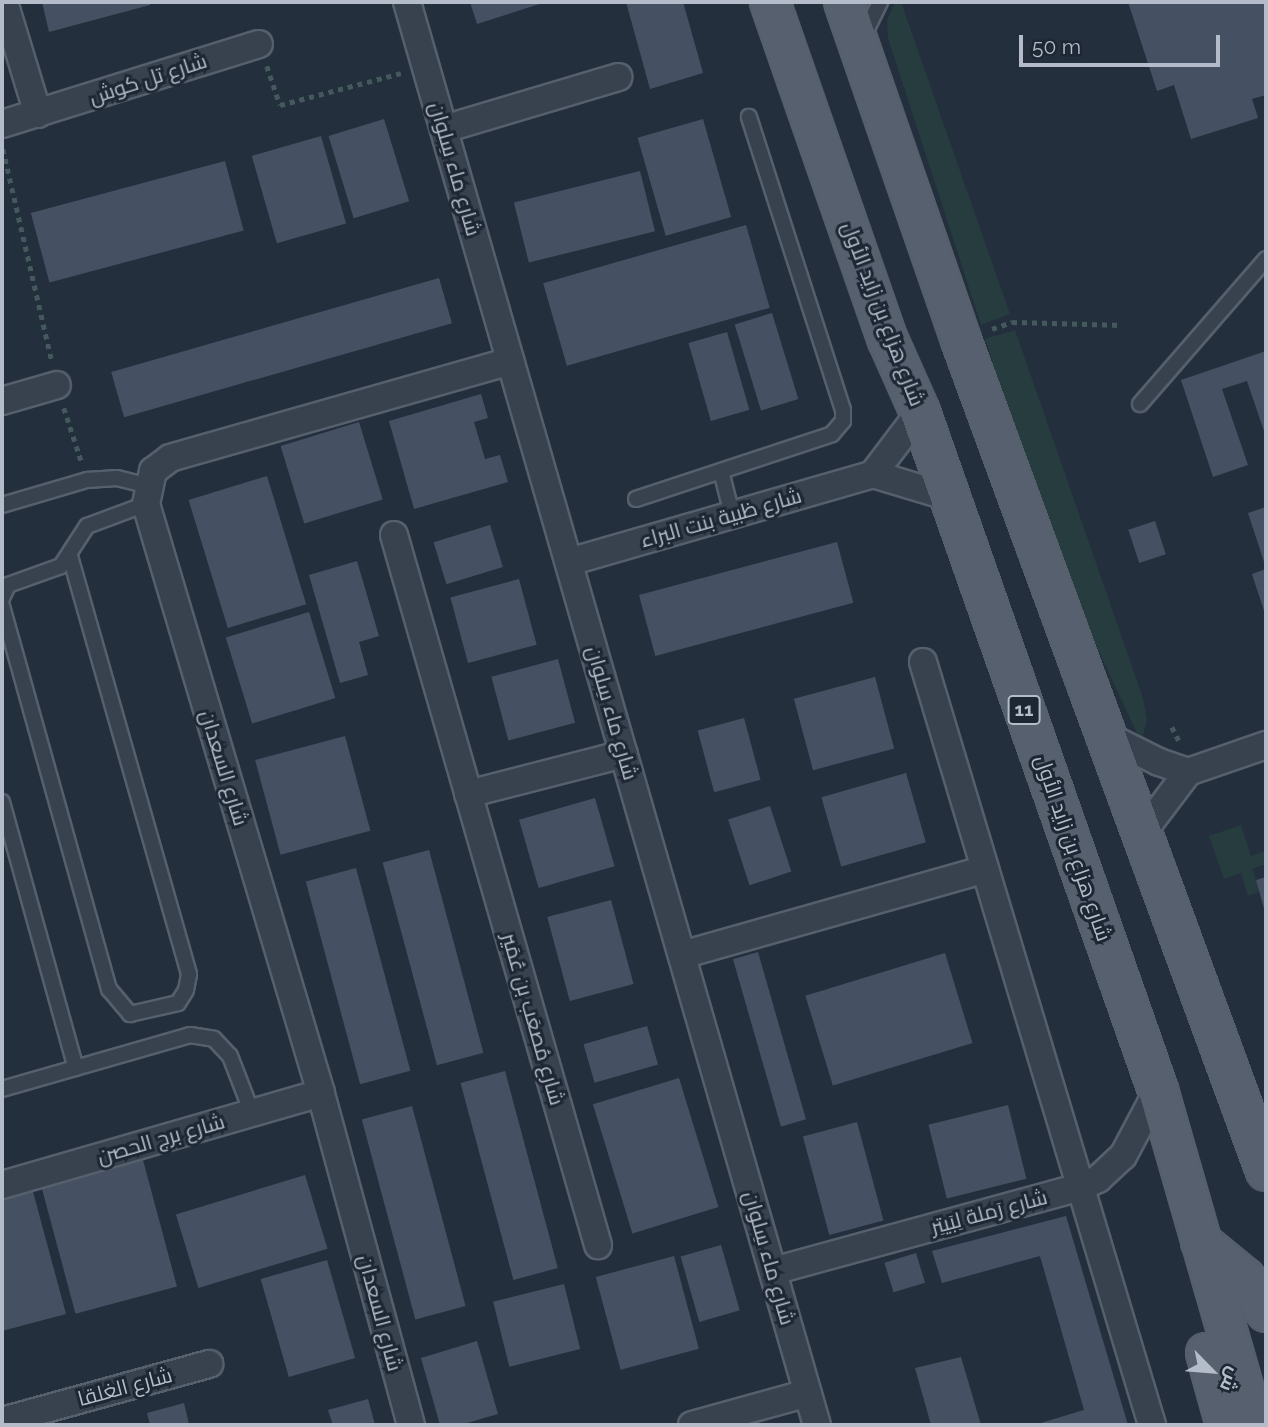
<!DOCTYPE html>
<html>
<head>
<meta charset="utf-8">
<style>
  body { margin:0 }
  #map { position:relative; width:1268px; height:1427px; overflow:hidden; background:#242f3e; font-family:Raleway,Cairo,sans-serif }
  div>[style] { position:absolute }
  .green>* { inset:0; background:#263c3f }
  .building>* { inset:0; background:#455162; transform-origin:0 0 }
  .path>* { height:4.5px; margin-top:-2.25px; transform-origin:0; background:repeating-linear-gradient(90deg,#44595c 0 5px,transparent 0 10px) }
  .roads { filter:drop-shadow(2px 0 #565f6c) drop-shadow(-2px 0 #565f6c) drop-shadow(0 2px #565f6c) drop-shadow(0 -2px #565f6c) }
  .service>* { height:14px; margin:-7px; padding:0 7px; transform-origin:7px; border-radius:7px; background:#38414e }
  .minor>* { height:26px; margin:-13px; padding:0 13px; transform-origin:13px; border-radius:13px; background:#38414e }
  .primary>* { height:38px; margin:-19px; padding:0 19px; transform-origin:19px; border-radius:19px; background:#56606e }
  span { translate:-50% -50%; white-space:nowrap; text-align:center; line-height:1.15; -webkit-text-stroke:6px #1d2633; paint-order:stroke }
  .shield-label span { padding:2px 5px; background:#1d2633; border:2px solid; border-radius:5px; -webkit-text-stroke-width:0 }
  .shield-label { font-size:19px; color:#b4bcc9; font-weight:700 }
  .street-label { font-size:21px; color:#b4bcc9 }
  .frame { position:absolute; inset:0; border:4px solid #b4bcc9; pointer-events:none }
  .north { position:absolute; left:1177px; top:1336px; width:70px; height:70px; -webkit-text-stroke:5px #1d2633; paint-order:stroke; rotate:115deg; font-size:19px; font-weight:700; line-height:28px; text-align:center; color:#b4bcc9 }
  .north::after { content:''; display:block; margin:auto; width:24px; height:32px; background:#b4bcc9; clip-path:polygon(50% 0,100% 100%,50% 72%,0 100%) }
  .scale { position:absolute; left:1019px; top:35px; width:201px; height:32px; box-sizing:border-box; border:4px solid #b4bcc9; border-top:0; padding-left:9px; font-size:21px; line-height:24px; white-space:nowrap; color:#b4bcc9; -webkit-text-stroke:5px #1d2633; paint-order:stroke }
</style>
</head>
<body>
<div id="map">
  <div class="green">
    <div style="clip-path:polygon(895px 2px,901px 2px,1010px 314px,981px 325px,888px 38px,887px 20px)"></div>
    <div style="clip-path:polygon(1015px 330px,1143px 698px,1147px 720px,1141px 742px,1057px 561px,985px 339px)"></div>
    <div style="clip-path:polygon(1241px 825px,1251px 856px,1265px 851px,1266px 856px,1266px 864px,1252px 869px,1260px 891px,1248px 896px,1241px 873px,1224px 879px,1209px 836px)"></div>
  </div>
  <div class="building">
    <div style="clip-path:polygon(42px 2px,150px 2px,150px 5px,49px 32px)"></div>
    <div style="clip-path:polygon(470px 2px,546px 2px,477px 24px)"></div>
    <div style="clip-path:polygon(626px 2px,683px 2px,703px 73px,650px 89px)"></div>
    <div style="clip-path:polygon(1128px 2px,1266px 2px,1266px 95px,1252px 99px,1258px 118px,1191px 139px,1174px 85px,1157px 91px)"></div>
    <div style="left:384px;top:119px;width:86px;height:58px;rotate:73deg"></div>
    <div style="left:703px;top:119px;width:102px;height:68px;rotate:74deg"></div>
    <div style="left:321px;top:136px;width:91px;height:72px;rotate:74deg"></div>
    <div style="left:225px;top:161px;width:72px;height:201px;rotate:75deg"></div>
    <div style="left:640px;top:171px;width:62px;height:130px;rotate:76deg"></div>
    <div style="left:746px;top:225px;width:86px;height:211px;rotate:74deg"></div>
    <div style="left:439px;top:278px;width:47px;height:341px;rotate:74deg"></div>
    <div style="left:772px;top:313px;width:90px;height:39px;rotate:73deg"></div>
    <div style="left:727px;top:332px;width:81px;height:40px;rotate:74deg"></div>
    <div style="clip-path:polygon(1266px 351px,1266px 437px,1247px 381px,1222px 389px,1248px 465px,1213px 477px,1181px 380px)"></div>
    <div style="clip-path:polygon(481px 394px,488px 418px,474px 422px,485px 459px,500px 455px,508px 482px,414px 509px,389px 421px)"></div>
    <div style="left:359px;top:422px;width:81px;height:82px;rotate:73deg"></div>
    <div style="left:267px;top:476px;width:134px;height:82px;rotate:73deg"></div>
    <div style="clip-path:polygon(1266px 507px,1266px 568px,1248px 513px)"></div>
    <div style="left:1155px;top:521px;width:35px;height:28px;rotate:72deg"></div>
    <div style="left:490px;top:525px;width:44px;height:59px;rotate:73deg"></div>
    <div style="left:837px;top:542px;width:63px;height:205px;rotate:75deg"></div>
    <div style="clip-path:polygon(357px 561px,379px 636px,359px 642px,368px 675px,340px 683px,309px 575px)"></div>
    <div style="clip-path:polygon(1266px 569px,1266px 617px,1252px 574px)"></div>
    <div style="left:519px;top:579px;width:68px;height:71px;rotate:75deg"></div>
    <div style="left:309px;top:612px;width:90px;height:87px;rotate:73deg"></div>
    <div style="left:558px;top:659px;width:66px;height:69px;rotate:75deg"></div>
    <div style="left:875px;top:677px;width:74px;height:84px;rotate:75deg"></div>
    <div style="left:744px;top:718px;width:64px;height:48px;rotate:75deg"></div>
    <div style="left:345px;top:736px;width:98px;height:93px;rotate:75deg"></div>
    <div style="left:906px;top:773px;width:72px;height:88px;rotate:74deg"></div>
    <div style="left:595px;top:798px;width:71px;height:79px;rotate:74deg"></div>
    <div style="left:770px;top:806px;width:69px;height:44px;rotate:72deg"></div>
    <div style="left:429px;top:850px;width:210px;height:48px;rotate:75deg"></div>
    <div style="left:356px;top:868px;width:210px;height:52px;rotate:75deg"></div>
    <div style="clip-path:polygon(1266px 877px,1266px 912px,1265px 912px,1256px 880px)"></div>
    <div style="left:611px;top:900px;width:87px;height:66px;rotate:75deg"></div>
    <div style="left:758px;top:952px;width:174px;height:26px;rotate:74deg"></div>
    <div style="left:945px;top:953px;width:94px;height:146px;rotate:73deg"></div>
    <div style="left:647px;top:1026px;width:40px;height:66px;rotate:74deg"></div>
    <div style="left:505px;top:1071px;width:204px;height:46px;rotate:75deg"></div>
    <div style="left:679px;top:1078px;width:135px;height:90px;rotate:73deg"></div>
    <div style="left:1008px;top:1105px;width:76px;height:82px;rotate:76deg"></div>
    <div style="left:412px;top:1106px;width:207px;height:52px;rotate:75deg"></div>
    <div style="left:857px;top:1122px;width:102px;height:56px;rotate:75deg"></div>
    <div style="left:143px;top:1160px;width:131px;height:105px;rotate:75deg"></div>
    <div style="left:305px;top:1175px;width:77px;height:135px;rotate:73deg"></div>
    <div style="clip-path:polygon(32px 1188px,66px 1314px,2px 1331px,2px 1196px)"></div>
    <div style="clip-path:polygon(1066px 1216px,1128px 1425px,1034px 1425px,1084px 1410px,1040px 1256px,942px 1283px,932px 1251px)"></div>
    <div style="left:721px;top:1245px;width:68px;height:42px;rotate:74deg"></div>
    <div style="left:916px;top:1253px;width:31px;height:33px;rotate:73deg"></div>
    <div style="left:674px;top:1256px;width:96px;height:81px;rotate:75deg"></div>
    <div style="left:327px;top:1260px;width:102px;height:69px;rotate:74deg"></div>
    <div style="left:564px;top:1284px;width:67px;height:73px;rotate:76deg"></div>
    <div style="clip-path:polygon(477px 1341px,498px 1414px,460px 1425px,440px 1425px,421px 1358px)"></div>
    <div style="clip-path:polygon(961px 1357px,981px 1425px,931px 1425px,915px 1368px)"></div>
    <div style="clip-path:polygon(368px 1399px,375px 1425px,333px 1425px,328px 1410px)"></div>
    <div style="clip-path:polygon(184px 1403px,189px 1424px,150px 1425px,147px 1413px)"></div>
  </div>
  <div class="path">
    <div style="left:267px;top:66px;width:41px;rotate:71.6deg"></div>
    <div style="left:280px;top:105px;width:125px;rotate:-14.8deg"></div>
    <div style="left:3px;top:149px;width:219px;rotate:77deg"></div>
    <div style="left:992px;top:329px;width:21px;rotate:-19deg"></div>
    <div style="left:1012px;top:322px;width:110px;rotate:1.6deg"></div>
    <div style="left:64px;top:408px;width:58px;rotate:71.9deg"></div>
    <div style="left:1172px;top:727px;width:16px;rotate:63deg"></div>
  </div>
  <div class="roads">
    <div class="service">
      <div style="left:864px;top:35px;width:37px;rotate:-64deg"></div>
      <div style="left:1140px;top:404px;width:192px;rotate:-49deg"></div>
      <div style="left:721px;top:471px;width:44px;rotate:75.7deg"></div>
      <div style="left:636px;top:499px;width:206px;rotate:-18.3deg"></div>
      <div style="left:832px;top:434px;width:17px;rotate:-50deg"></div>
      <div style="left:843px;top:421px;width:11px;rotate:-90deg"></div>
      <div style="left:843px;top:410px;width:308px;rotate:-107.8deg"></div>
      <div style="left:2px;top:505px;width:89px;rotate:-16.4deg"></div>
      <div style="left:87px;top:480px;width:30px;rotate:-4deg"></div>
      <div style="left:117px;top:478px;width:34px;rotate:14deg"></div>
      <div style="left:2px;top:598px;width:14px;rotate:-65deg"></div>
      <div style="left:8px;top:585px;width:56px;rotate:-19.7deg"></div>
      <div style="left:61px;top:566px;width:48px;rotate:-57deg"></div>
      <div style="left:87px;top:526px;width:63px;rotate:-20.4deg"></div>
      <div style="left:2px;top:606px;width:398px;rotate:74.4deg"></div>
      <div style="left:109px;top:989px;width:33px;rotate:50deg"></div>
      <div style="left:130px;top:1014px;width:49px;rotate:-12.9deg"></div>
      <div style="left:178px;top:1003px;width:15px;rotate:-58deg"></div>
      <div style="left:186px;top:990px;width:16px;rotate:-79deg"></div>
      <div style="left:189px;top:974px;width:435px;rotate:-105.9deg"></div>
      <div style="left:2px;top:802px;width:276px;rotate:74.5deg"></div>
      <div style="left:2px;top:1089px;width:196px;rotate:-16deg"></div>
      <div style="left:190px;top:1035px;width:24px;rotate:9deg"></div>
      <div style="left:214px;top:1039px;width:23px;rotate:47deg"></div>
      <div style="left:230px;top:1056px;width:61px;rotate:68.9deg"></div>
    </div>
    <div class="minor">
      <div style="left:4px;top:2px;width:117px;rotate:73.1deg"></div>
      <div style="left:407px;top:2px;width:1481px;rotate:73.93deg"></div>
      <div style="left:2px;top:124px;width:269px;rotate:-17.3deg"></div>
      <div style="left:444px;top:129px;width:182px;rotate:-16.6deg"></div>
      <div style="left:2px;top:401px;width:57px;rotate:-16.2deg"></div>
      <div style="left:873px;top:474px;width:78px;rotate:-52.8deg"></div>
      <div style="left:394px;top:535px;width:739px;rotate:73.97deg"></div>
      <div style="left:569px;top:562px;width:316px;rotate:-16.1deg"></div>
      <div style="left:873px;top:474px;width:79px;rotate:16.8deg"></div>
      <div style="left:923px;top:662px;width:797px;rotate:73.29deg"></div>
      <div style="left:1105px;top:735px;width:60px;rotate:26.6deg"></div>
      <div style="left:1159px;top:762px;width:31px;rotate:19deg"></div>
      <div style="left:468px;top:794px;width:161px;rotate:-14.4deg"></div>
      <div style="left:1142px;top:833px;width:76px;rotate:-53deg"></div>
      <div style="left:1188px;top:772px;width:83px;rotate:-19.1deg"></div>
      <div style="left:682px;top:955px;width:315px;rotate:-15.8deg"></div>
      <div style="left:2px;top:1185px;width:332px;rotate:-16.1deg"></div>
      <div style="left:773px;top:1271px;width:318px;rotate:-15.3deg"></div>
      <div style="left:1080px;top:1187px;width:20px;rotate:-24deg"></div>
      <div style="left:1098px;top:1179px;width:34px;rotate:-43deg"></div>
      <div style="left:1123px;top:1156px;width:75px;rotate:-62.1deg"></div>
      <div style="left:2px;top:1421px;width:215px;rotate:-15.4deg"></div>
      <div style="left:411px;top:1425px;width:344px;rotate:-105.2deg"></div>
      <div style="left:321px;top:1093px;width:614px;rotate:-106.55deg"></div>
      <div style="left:146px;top:504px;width:34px;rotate:-78deg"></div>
      <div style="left:153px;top:471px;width:21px;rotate:-37deg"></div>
      <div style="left:170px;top:458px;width:354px;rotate:-15.9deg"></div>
      <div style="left:692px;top:1425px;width:120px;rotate:-15.4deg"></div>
    </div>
    <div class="primary">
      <div style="left:770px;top:2px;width:358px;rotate:70.8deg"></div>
      <div style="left:888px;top:340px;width:79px;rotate:66deg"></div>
      <div style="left:920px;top:412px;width:719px;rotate:70.66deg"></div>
      <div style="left:1158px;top:1090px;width:348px;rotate:74deg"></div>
      <div style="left:844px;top:2px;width:358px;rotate:70.9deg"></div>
      <div style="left:961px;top:340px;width:885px;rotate:69.85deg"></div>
      <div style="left:1201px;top:1242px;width:57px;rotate:39.3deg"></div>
      <div style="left:1245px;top:1278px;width:40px;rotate:58deg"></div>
      <div style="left:1206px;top:1353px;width:75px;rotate:74.5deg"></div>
    </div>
  </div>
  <div class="shield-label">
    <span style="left:1024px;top:710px">11</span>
  </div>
  <div class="street-label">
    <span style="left:148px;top:79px;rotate:-18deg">شارع تل كوش</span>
    <span style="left:455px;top:169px;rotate:74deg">شارع ماء سِلوان</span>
    <span style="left:883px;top:314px;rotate:69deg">شارع هزاع بن زايد الأول</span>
    <span style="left:721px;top:518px;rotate:-16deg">شارع ظبية بنت البراء</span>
    <span style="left:612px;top:713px;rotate:74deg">شارع ماء سِلوان</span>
    <span style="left:224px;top:768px;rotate:73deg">شارع السعدان</span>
    <span style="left:1073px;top:848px;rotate:71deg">شارع هزاع بن زايد الأول</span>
    <span style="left:533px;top:1019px;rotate:74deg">شارع مُصعَب بن عُمَير</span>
    <span style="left:161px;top:1139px;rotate:-16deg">شارع برج الحصن</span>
    <span style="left:989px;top:1212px;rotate:-15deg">شارع رَملة لِبَيتِر</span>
    <span style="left:769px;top:1258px;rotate:74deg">شارع ماء سِلوان</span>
    <span style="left:380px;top:1313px;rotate:75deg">شارع السعدان</span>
    <span style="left:125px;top:1387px;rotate:-15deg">شارع الغلقا</span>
  </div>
  <div class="frame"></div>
  <div class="north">ش</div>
  <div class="scale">50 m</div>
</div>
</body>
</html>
